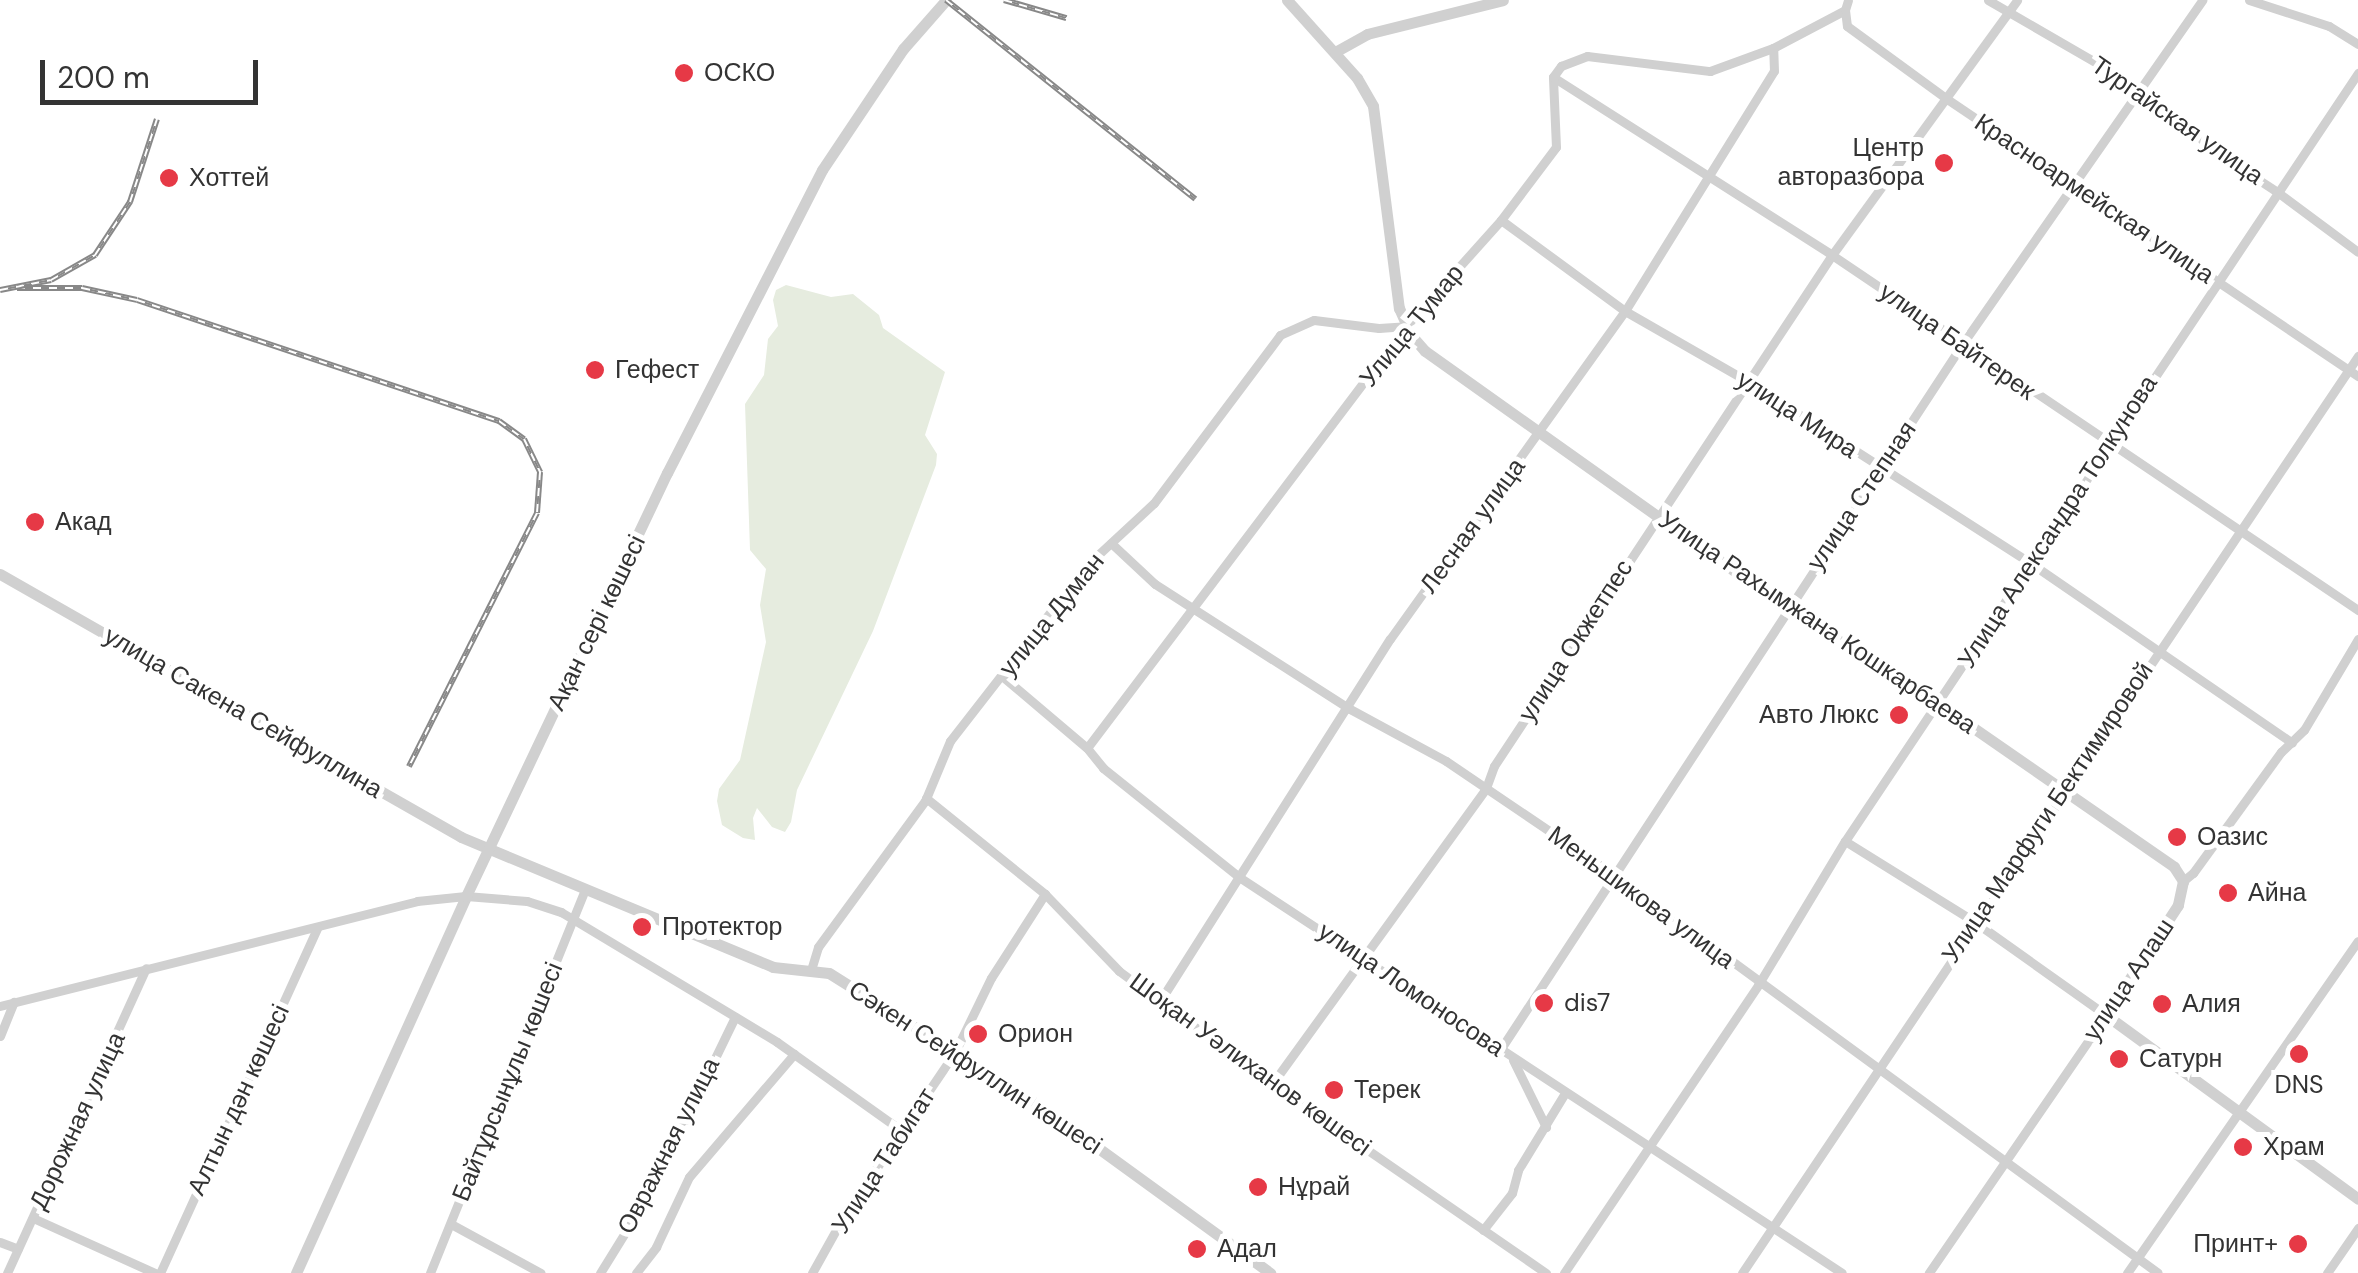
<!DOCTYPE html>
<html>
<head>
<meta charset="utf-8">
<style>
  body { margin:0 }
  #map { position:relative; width:2358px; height:1273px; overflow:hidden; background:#fff; font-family:"DM Sans",sans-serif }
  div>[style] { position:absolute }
  .green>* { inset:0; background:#e6ecdf }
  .minor>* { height:9px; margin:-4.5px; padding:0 4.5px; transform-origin:4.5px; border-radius:4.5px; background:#d0d0d0 }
  .tertiary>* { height:11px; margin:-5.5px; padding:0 5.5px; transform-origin:5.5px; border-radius:5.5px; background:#d0d0d0 }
  .rail>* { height:6px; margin-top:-3px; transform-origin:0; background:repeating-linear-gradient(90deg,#fff 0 8px,#888 0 16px); box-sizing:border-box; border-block:2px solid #888 }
  .dots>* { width:28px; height:28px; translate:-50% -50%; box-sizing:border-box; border:5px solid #fff; border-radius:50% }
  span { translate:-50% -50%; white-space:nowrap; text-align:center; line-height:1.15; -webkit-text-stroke:10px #fff; paint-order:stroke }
  .poi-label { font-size:25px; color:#333 }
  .left { translate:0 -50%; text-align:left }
  .right { translate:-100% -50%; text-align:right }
  .street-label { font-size:25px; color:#333 }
  .scale { position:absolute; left:40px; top:60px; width:218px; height:45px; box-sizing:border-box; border:5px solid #333; border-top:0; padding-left:12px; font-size:30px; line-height:35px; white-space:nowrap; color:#333; -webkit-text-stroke:8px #fff; paint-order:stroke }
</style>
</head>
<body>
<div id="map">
  <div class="green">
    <div style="clip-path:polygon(786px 285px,831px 297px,853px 294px,879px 315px,883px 328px,945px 372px,925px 435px,937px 454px,936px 465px,873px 631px,797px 790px,791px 822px,785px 832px,772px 827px,757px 808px,753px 818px,755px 840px,743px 838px,722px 825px,717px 801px,719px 789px,740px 760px,766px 642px,760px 605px,766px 569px,750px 550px,745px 404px,764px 375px,768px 339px,778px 326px,773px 300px,776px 290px)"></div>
  </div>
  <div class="minor">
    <div style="left:1988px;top:0;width:132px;rotate:30.1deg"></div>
    <div style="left:2102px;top:66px;width:67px;rotate:41.3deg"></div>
    <div style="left:2152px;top:110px;width:148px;rotate:33.2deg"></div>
    <div style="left:2276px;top:191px;width:102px;rotate:36.6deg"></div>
    <div style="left:2249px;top:0;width:84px;rotate:18deg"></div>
    <div style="left:2329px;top:26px;width:34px;rotate:32deg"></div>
    <div style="left:1845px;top:10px;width:16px;rotate:83deg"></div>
    <div style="left:1847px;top:26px;width:124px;rotate:36.1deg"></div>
    <div style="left:1947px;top:99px;width:496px;rotate:34deg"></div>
    <div style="left:1553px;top:77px;width:331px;rotate:32.5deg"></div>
    <div style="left:1832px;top:255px;width:635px;rotate:34.02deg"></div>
    <div style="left:1501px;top:220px;width:154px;rotate:36.3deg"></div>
    <div style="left:1625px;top:311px;width:141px;rotate:29.8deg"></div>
    <div style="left:1747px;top:381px;width:335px;rotate:32.7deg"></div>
    <div style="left:2029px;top:562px;width:319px;rotate:34.5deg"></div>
    <div style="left:1111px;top:543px;width:60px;rotate:43deg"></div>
    <div style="left:1155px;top:584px;width:232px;rotate:32.7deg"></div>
    <div style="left:1350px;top:709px;width:109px;rotate:28.4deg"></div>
    <div style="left:1446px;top:761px;width:202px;rotate:34.1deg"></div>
    <div style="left:1613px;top:874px;width:675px;rotate:36.21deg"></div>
    <div style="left:1002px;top:676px;width:111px;rotate:40.3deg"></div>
    <div style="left:1087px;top:748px;width:26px;rotate:51deg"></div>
    <div style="left:1103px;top:768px;width:174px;rotate:38.7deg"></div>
    <div style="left:1239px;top:877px;width:721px;rotate:33.29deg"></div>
    <div style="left:1087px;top:748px;width:529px;rotate:-52.91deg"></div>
    <div style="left:1406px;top:326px;width:142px;rotate:-48.1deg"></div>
    <div style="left:1501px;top:220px;width:91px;rotate:-53deg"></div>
    <div style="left:1556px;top:147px;width:70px;rotate:-92.5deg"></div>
    <div style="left:1553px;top:77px;width:14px;rotate:-54deg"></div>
    <div style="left:1561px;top:66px;width:28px;rotate:-21deg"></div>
    <div style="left:1587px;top:56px;width:124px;rotate:7deg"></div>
    <div style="left:1710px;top:71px;width:67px;rotate:-20.1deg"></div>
    <div style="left:1773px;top:48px;width:81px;rotate:-27.8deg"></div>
    <div style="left:1845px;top:10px;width:10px;rotate:-73deg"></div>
    <div style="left:926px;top:798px;width:153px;rotate:38.9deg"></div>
    <div style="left:1045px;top:894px;width:107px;rotate:46.1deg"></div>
    <div style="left:1119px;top:971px;width:190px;rotate:36.4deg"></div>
    <div style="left:1272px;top:1084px;width:333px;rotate:34.6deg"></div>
    <div style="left:1845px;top:841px;width:153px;rotate:31.9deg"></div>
    <div style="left:1975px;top:922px;width:161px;rotate:35.4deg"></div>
    <div style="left:2106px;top:1015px;width:313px;rotate:124.5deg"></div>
    <div style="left:2183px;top:881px;width:13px;rotate:-39deg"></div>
    <div style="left:2193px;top:873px;width:150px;rotate:-54deg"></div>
    <div style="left:2281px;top:752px;width:32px;rotate:-44deg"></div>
    <div style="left:2304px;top:730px;width:106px;rotate:-59.3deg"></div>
    <div style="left:811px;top:970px;width:24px;rotate:-73deg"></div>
    <div style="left:818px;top:947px;width:181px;rotate:-53.8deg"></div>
    <div style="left:925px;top:801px;width:65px;rotate:-67.4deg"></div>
    <div style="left:950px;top:741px;width:223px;rotate:-52.1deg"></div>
    <div style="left:1087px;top:565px;width:91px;rotate:-42.8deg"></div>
    <div style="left:1154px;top:503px;width:210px;rotate:-53.1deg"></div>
    <div style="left:1280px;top:335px;width:37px;rotate:-24deg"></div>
    <div style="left:1314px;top:320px;width:65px;rotate:7deg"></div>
    <div style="left:1379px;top:328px;width:27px;rotate:-4deg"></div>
    <div style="left:1160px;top:1001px;width:429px;rotate:-57.6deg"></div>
    <div style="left:1390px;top:639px;width:403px;rotate:-54.4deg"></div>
    <div style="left:1625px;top:311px;width:282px;rotate:-58.2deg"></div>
    <div style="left:1774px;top:71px;width:23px;rotate:-92deg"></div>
    <div style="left:0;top:1006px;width:430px;rotate:-14.1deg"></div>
    <div style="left:417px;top:901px;width:49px;rotate:-5.8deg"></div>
    <div style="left:466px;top:896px;width:61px;rotate:4.7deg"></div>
    <div style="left:527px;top:901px;width:36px;rotate:18deg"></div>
    <div style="left:561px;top:912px;width:252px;rotate:31deg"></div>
    <div style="left:777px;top:1042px;width:152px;rotate:35.4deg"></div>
    <div style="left:0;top:1036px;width:37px;rotate:-68deg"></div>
    <div style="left:1500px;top:1050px;width:842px;rotate:-56.78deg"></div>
    <div style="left:1961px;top:346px;width:422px;rotate:-55.1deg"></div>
    <div style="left:1513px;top:1060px;width:75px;rotate:63.8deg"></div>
    <div style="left:1272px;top:1084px;width:365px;rotate:-54.1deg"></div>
    <div style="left:1486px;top:788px;width:23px;rotate:-70deg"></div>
    <div style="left:1494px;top:766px;width:613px;rotate:-56.52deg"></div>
    <div style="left:1832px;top:255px;width:315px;rotate:-54deg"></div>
    <div style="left:33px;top:1218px;width:134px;rotate:24.3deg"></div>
    <div style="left:451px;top:1224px;width:102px;rotate:28.6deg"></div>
    <div style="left:1483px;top:1230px;width:47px;rotate:-51.9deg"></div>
    <div style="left:1512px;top:1193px;width:24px;rotate:-75deg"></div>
    <div style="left:1518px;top:1170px;width:90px;rotate:-58.6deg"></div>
    <div style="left:0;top:1242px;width:19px;rotate:21deg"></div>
    <div style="left:7px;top:1273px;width:335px;rotate:-65.5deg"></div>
    <div style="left:160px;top:1273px;width:380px;rotate:-65.5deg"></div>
    <div style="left:430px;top:1273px;width:413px;rotate:-68deg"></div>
    <div style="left:600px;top:1273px;width:93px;rotate:-58.2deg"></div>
    <div style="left:649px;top:1194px;width:197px;rotate:-64.1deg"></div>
    <div style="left:636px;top:1273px;width:33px;rotate:-52deg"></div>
    <div style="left:656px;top:1247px;width:77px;rotate:-64.8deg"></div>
    <div style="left:689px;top:1177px;width:162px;rotate:-49.5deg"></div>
    <div style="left:812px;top:1273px;width:62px;rotate:-60.9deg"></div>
    <div style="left:842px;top:1219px;width:202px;rotate:-55.9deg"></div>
    <div style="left:955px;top:1052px;width:82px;rotate:-64.1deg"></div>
    <div style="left:991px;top:978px;width:100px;rotate:-57.3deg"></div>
    <div style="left:1564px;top:1273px;width:347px;rotate:-56deg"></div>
    <div style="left:1758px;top:985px;width:168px;rotate:-58.9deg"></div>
    <div style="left:1845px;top:841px;width:924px;rotate:-56.26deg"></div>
    <div style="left:1742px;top:1273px;width:1105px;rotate:-56.11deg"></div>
    <div style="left:2127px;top:1273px;width:404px;rotate:-55.2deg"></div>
    <div style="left:2327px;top:1273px;width:55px;rotate:-55.4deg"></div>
  </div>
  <div class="tertiary">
    <div style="left:1287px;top:0;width:105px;rotate:48.1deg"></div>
    <div style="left:1357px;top:78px;width:32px;rotate:60deg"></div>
    <div style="left:1373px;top:106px;width:204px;rotate:82.7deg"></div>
    <div style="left:1399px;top:308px;width:30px;rotate:66deg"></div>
    <div style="left:1411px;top:335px;width:21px;rotate:49deg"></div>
    <div style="left:1425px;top:351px;width:444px;rotate:35.4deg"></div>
    <div style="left:1787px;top:608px;width:180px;rotate:32.3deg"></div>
    <div style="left:1939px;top:704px;width:286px;rotate:34.7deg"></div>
    <div style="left:2174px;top:867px;width:17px;rotate:57deg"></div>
    <div style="left:2183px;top:881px;width:25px;rotate:102deg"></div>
    <div style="left:2178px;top:905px;width:131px;rotate:123.2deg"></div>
    <div style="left:2106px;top:1015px;width:312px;rotate:36.1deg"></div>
    <div style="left:1335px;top:52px;width:37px;rotate:-29deg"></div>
    <div style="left:1367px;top:34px;width:140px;rotate:-14deg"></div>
    <div style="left:0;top:574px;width:531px;rotate:29.7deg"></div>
    <div style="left:461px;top:837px;width:338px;rotate:22.6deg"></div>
    <div style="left:773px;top:967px;width:56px;rotate:6.1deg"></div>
    <div style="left:829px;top:973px;width:248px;rotate:32.2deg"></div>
    <div style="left:1039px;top:1105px;width:286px;rotate:36deg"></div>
    <div style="left:296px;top:1273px;width:414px;rotate:-65.7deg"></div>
    <div style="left:466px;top:896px;width:468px;rotate:-64.6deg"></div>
    <div style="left:667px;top:473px;width:340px;rotate:-62.9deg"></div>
    <div style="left:822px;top:170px;width:146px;rotate:-56.2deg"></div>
    <div style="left:903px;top:49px;width:65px;rotate:-48.7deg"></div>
  </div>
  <div class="rail">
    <div style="left:946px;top:0;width:319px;rotate:38.6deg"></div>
    <div style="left:1004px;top:0;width:65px;rotate:16.2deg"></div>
    <div style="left:17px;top:288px;width:65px"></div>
    <div style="left:82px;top:288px;width:56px;rotate:12.3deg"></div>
    <div style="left:137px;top:300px;width:382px;rotate:18.5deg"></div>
    <div style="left:499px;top:421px;width:31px;rotate:36deg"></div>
    <div style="left:524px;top:439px;width:37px;rotate:64deg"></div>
    <div style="left:540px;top:472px;width:41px;rotate:94.2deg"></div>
    <div style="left:537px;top:513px;width:284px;rotate:116.8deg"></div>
    <div style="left:0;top:290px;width:52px;rotate:-11.1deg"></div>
    <div style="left:51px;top:280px;width:51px;rotate:-29.6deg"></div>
    <div style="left:95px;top:255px;width:64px;rotate:-56.6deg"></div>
    <div style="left:130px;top:202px;width:87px;rotate:-72deg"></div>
  </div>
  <div class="dots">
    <div style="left:684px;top:73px;background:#e63946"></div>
    <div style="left:1944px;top:163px;background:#e63946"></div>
    <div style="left:169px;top:178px;background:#e63946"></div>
    <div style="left:595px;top:370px;background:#e63946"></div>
    <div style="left:35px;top:522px;background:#e63946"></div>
    <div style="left:1899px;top:715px;background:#e63946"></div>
    <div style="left:2177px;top:837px;background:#e63946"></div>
    <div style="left:2228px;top:893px;background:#e63946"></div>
    <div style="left:642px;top:927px;background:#e63946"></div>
    <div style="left:1544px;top:1003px;background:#e63946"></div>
    <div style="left:2162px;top:1004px;background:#e63946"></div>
    <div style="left:978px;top:1034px;background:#e63946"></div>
    <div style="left:2299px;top:1054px;background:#e63946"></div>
    <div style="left:2119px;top:1059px;background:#e63946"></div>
    <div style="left:1334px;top:1090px;background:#e63946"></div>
    <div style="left:2243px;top:1147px;background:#e63946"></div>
    <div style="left:1258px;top:1187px;background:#e63946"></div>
    <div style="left:2298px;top:1244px;background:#e63946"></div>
    <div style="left:1197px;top:1249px;background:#e63946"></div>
  </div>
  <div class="poi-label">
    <span class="left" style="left:704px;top:73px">ОСКО</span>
    <span class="right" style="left:1924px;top:163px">Центр<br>авторазбора</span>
    <span class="left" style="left:189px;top:178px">Хоттей</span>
    <span class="left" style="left:615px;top:370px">Гефест</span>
    <span class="left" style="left:55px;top:522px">Акад</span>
    <span class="right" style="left:1879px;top:715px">Авто Люкс</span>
    <span class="left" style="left:2197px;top:837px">Оазис</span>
    <span class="left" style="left:2248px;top:893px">Айна</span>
    <span class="left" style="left:662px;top:927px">Протектор</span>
    <span class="left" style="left:1564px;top:1003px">dis7</span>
    <span class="left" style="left:2182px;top:1004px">Алия</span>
    <span class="left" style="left:998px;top:1034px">Орион</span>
    <span class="left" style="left:2139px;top:1059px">Сатурн</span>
    <span style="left:2299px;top:1085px">DNS</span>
    <span class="left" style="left:1354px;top:1090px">Терек</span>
    <span class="left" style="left:2263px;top:1147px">Храм</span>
    <span class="left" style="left:1278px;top:1187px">Нұрай</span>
    <span class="right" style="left:2278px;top:1244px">Принт+</span>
    <span class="left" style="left:1217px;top:1249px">Адал</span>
  </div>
  <div class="street-label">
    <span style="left:2177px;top:121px;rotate:35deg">Тургайская улица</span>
    <span style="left:2094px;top:199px;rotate:34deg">Красноармейская улица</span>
    <span style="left:1412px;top:326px;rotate:-51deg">Улица Тумар</span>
    <span style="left:1957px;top:342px;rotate:35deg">улица Байтерек</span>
    <span style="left:1797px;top:415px;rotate:33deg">улица Мира</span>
    <span style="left:1862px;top:496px;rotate:-56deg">улица Степная</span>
    <span style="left:2058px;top:522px;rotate:-57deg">Улица Александра Толкунова</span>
    <span style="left:1473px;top:526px;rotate:-54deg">Лесная улица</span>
    <span style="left:1052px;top:615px;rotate:-51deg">улица Думан</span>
    <span style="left:597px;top:623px;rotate:-64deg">Ақан сері көшесі</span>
    <span style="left:1817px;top:623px;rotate:34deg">Улица Рахымжана Кошкарбаева</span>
    <span style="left:1576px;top:641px;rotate:-57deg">улица Окжетпес</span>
    <span style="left:243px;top:713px;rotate:30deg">улица Сакена Сейфуллина</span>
    <span style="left:2048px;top:813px;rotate:-56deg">Улица Марфуги Бектимировой</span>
    <span style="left:1641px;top:898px;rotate:36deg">Меньшикова улица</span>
    <span style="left:2129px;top:980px;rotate:-56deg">улица Алаш</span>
    <span style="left:1411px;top:990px;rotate:34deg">улица Ломоносова</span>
    <span style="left:1250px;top:1065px;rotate:36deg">Шоқан Уәлиханов көшесі</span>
    <span style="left:975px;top:1068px;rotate:33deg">Сәкен Сейфуллин көшесі</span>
    <span style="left:508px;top:1082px;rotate:-68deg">Байтұрсынұлы көшесі</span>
    <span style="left:239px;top:1100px;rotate:-65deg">Алтын дән көшесі</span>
    <span style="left:78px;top:1121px;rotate:-65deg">Дорожная улица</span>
    <span style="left:669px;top:1146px;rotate:-63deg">Овражная улица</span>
    <span style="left:884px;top:1161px;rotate:-57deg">Улица Табигат</span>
  </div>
  <div class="scale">200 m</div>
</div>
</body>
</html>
